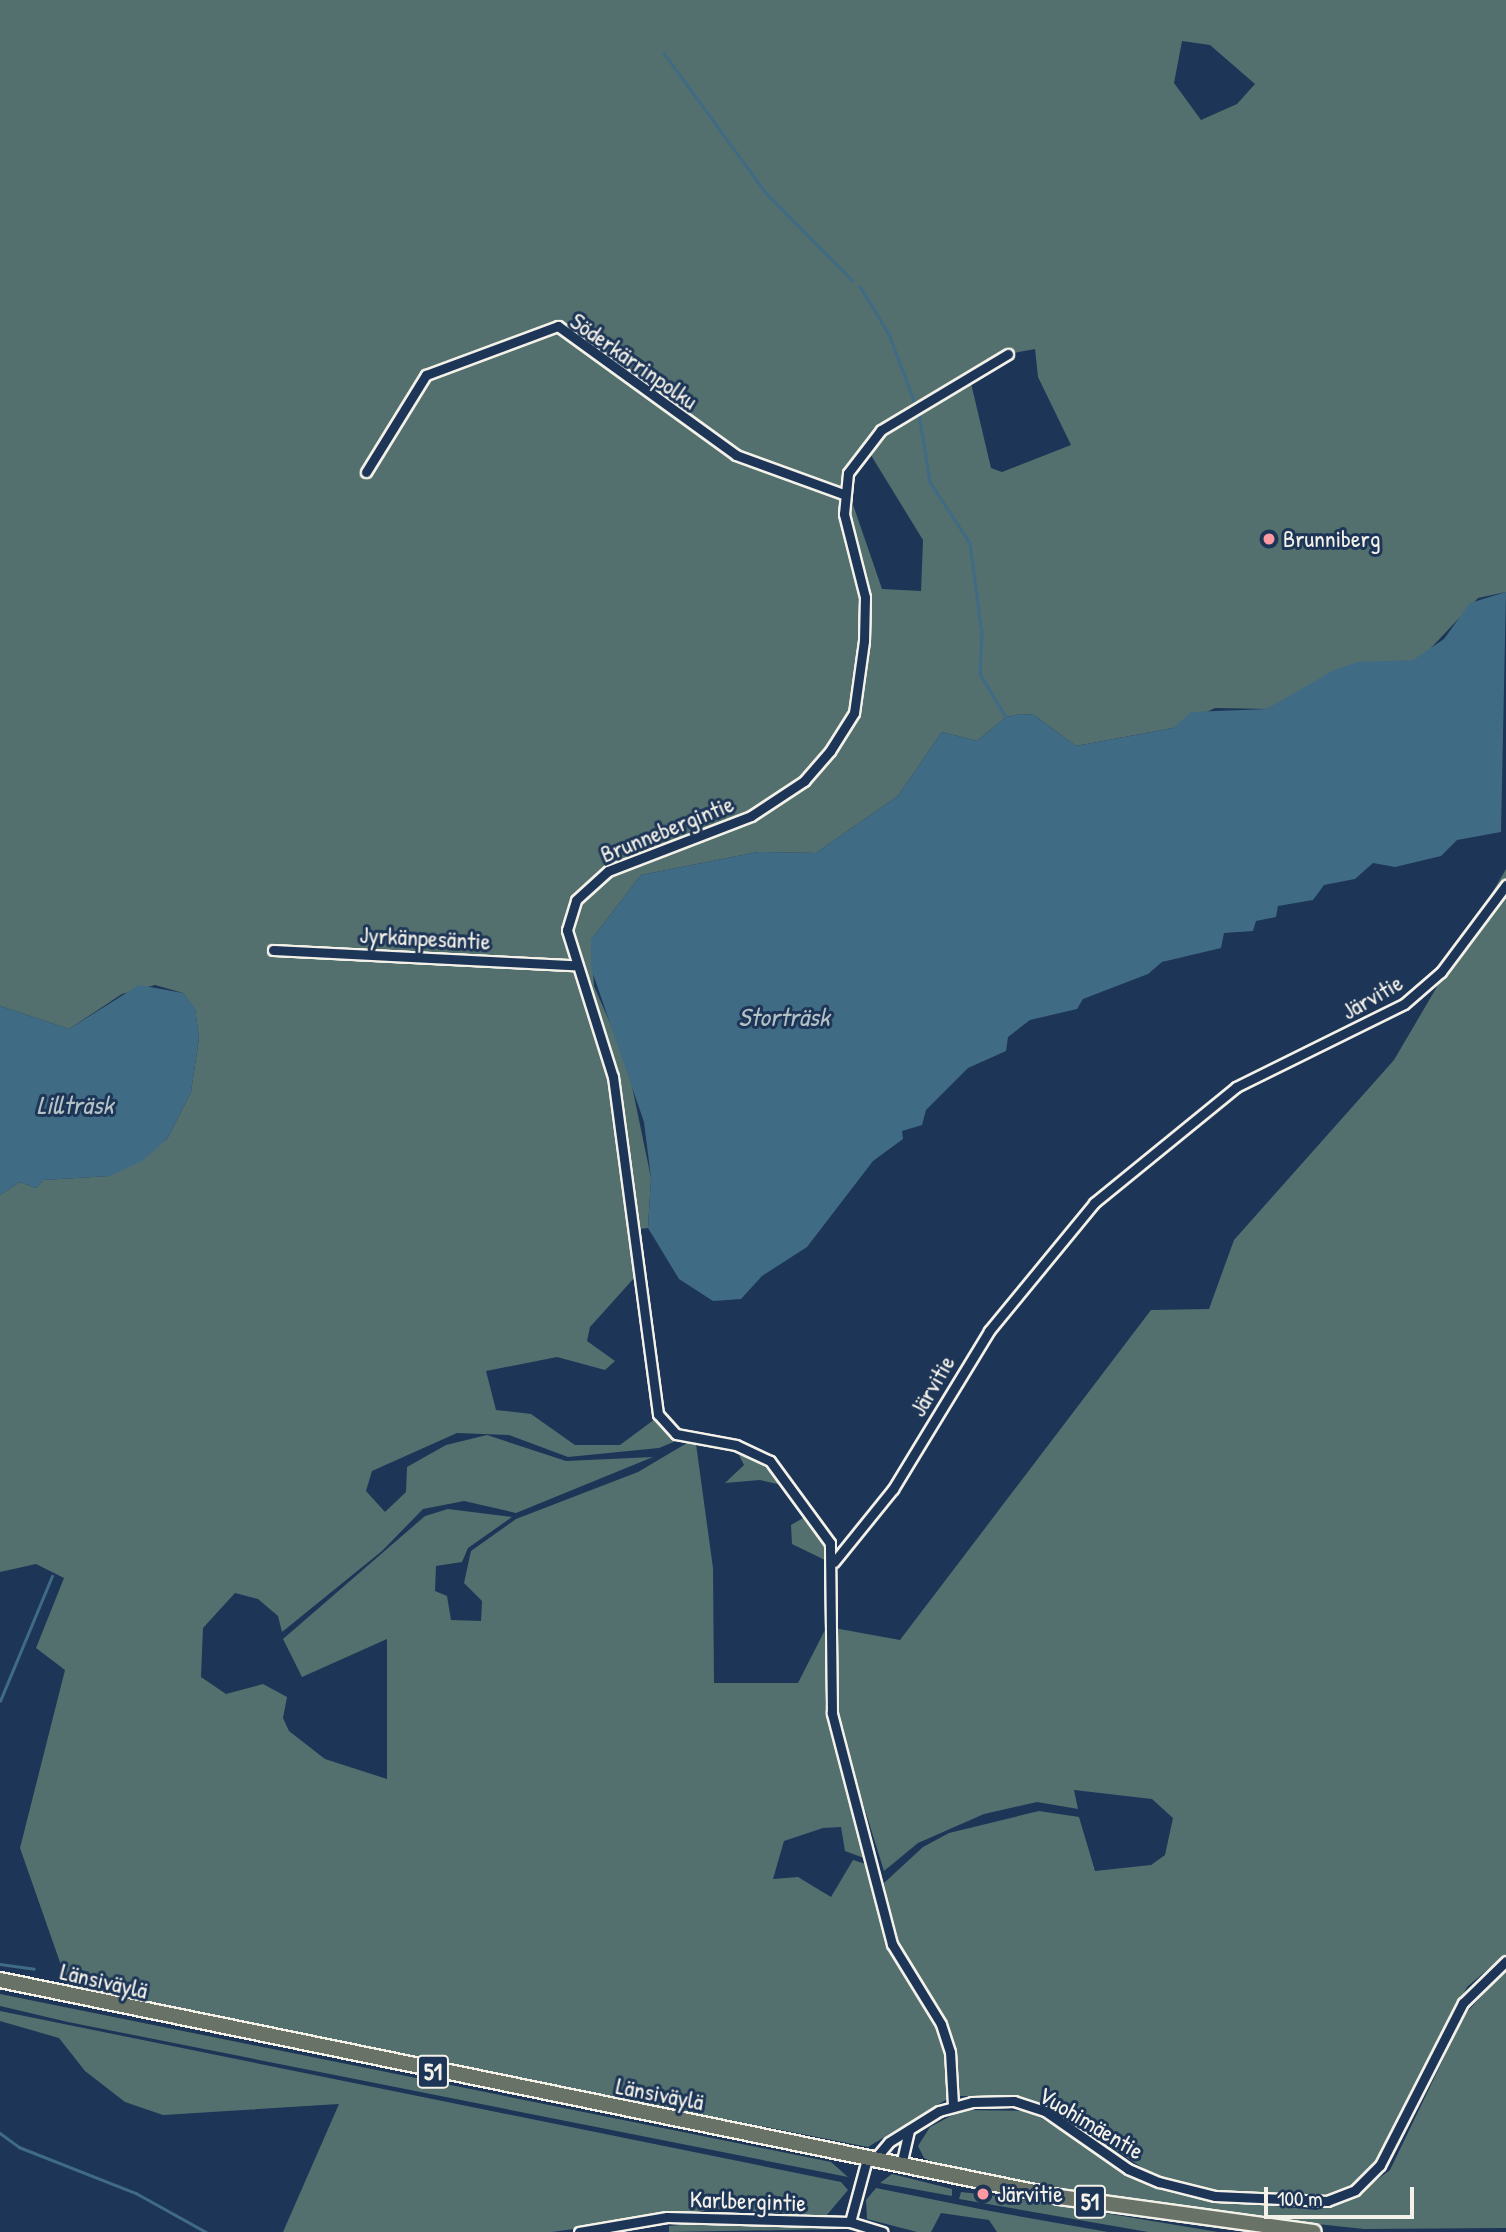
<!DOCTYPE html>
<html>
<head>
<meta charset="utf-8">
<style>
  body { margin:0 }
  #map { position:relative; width:1506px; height:2232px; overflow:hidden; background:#1d3557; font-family:"Patrick Hand",sans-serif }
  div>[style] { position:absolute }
  .green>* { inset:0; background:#53706e }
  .water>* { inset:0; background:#406b85 }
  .stream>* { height:2.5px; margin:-1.25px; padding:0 1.25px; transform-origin:1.25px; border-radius:1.25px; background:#406b85 }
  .roads { filter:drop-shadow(2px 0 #f4f1e8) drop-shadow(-2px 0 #f4f1e8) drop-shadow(0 2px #f4f1e8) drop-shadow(0 -2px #f4f1e8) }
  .street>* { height:9px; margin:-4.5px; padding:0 4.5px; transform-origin:4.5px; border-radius:4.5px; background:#1d3557 }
  .primary>* { height:14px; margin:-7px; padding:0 7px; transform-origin:7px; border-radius:7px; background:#697266 }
  .dots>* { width:19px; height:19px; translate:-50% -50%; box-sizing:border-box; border:4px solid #1d3557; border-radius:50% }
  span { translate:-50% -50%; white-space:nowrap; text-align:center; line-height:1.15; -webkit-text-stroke:6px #1d3557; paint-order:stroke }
  .shield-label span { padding:2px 5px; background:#1d3557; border:2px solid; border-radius:5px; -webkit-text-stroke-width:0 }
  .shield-label { font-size:23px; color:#f4f1e8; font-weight:700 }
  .street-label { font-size:24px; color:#f4f1e8 }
  .poi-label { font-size:24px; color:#f4f1e8 }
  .left { translate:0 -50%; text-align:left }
  .water-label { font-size:26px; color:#b5c2c5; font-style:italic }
  .scale { position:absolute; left:1264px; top:2187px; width:150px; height:32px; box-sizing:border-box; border:4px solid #f4f1e8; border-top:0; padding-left:9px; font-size:21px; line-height:24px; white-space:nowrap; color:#f4f1e8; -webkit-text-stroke:5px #1d3557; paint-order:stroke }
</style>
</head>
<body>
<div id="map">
  <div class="green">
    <div style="clip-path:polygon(evenodd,0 0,1506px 0,1506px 592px,1478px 598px,1415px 665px,1358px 662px,1267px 709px,1215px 708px,1173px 728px,1076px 746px,1034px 715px,1021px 714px,1006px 717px,977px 741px,942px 732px,898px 796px,816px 853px,758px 852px,641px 875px,591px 940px,594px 986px,627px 1062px,651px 1178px,648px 1228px,639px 1229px,644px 1267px,590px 1327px,587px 1341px,615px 1361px,605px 1370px,557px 1357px,486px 1371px,496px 1410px,531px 1414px,575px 1445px,620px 1445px,655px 1419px,681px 1439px,659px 1448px,568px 1457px,509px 1435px,457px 1433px,372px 1471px,366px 1491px,385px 1512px,406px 1492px,407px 1467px,446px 1445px,487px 1435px,566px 1461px,653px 1457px,516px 1513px,464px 1501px,423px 1509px,382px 1551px,282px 1632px,278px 1616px,258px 1599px,235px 1593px,203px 1628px,201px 1677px,226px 1694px,263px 1684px,287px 1697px,283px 1718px,289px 1731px,325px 1759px,387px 1779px,387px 1639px,302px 1677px,283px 1639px,425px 1516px,448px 1509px,512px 1517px,468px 1548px,462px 1562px,436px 1566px,435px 1591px,447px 1596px,451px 1620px,481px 1621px,482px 1601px,464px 1583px,471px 1551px,516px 1519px,638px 1472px,687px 1443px,696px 1444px,713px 1568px,714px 1683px,798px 1683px,827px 1626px,825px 1703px,872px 1861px,845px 1851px,841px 1827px,823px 1828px,784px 1841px,773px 1879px,798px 1877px,831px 1897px,853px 1860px,872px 1866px,894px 1959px,936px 2023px,947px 2055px,949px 2098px,868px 2147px,70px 1991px,20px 1848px,65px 1670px,36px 1648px,64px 1578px,36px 1564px,0 1572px,0 1195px,20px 1182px,36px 1188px,43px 1180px,109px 1176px,167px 1139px,191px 1092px,199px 1038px,195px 1009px,183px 993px,155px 985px,122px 994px,69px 1029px,0 1006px,0 0,1182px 41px,1210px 45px,1255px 84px,1237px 104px,1201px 120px,1174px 83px,1182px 41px,0 0,1035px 349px,1038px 377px,1071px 445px,1002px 472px,991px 468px,970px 379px,1008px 354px,1035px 349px,0 0,869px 452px,923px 540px,921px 591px,882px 589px,849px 493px,853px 464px,869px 452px)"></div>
    <div style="clip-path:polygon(1506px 869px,1506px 1954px,1467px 1987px,1389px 2142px,1359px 2182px,1314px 2199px,1218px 2192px,1160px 2179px,1042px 2103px,1020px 2096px,960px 2096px,952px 2048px,895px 1941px,884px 1883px,923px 1847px,949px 1833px,1039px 1811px,1079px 1817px,1095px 1871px,1151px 1865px,1165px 1855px,1173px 1818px,1152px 1799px,1074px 1790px,1078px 1809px,1037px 1802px,984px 1814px,918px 1843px,884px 1871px,833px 1707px,834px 1628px,900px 1640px,1151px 1310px,1209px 1309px,1234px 1240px,1394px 1060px)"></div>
    <div style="clip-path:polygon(739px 1455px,756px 1459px,786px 1486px,760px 1480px,725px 1483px,744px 1465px)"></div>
    <div style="clip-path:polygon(805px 1517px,821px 1539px,829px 1562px,792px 1544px,791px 1525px)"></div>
    <div style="clip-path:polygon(1506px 1970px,1506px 2228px,1364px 2229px,1140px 2205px,945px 2168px,924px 2158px,918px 2146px,930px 2127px,962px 2110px,1030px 2111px,1140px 2180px,1201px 2199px,1316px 2210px,1346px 2202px,1390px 2170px,1465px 2014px)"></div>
    <div style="clip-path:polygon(0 1994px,831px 2162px,848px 2177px,68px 2022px,0 2006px)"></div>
    <div style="clip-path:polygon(0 2011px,841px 2182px,848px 2190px,826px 2216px,717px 2209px,552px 2232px,283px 2232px,339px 2104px,163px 2115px,125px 2102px,85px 2071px,59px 2038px,0 2021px)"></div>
    <div style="clip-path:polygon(892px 2174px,952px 2189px,952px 2196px,880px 2183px)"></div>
    <div style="clip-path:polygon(876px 2188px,990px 2211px,1108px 2232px,997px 2232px,989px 2220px,941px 2213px,931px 2232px,917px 2232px,867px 2219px,866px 2200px)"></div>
    <div style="clip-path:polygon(961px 2192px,1014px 2198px,1218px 2232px,1148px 2232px,959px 2199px)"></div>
    <div style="clip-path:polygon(713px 2222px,833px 2227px,842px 2229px,669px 2232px,669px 2226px)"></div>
  </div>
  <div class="water">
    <div style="clip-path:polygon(1506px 592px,1501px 832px,1457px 840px,1441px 856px,1395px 867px,1373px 863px,1355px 879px,1324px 885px,1313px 900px,1278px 906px,1276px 917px,1256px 921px,1253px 931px,1224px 933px,1221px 948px,1162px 962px,1148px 974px,1083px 999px,1077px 1009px,1030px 1020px,1008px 1037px,1006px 1051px,968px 1068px,926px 1110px,922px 1125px,902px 1131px,903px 1139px,873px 1161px,807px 1247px,762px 1276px,741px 1299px,713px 1301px,679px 1279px,648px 1228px,651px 1178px,644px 1122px,591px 968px,591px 940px,641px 875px,758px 852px,816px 853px,898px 796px,942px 732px,977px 741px,1006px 717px,1021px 714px,1034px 715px,1076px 746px,1173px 728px,1191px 712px,1267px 709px,1334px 670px,1358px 662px,1413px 660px,1444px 639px,1470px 603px)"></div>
    <div style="clip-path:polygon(139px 985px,183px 993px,195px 1008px,199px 1038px,191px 1092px,167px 1139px,142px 1161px,110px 1176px,43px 1180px,36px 1188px,20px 1182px,0 1195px,0 1006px,69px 1029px)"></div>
  </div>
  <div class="stream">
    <div style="left:664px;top:53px;width:175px;rotate:53.9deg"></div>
    <div style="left:767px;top:194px;width:122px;rotate:45.3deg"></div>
    <div style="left:860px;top:286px;width:56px;rotate:58.9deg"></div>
    <div style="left:889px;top:334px;width:77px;rotate:69.4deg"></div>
    <div style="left:919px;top:414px;width:69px;rotate:80.8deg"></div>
    <div style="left:930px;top:482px;width:73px;rotate:56.7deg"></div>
    <div style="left:970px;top:543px;width:91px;rotate:82.4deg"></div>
    <div style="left:982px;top:633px;width:41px;rotate:92.8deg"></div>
    <div style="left:980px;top:674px;width:50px;rotate:58.8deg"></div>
    <div style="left:0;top:1701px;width:135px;rotate:-67.4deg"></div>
    <div style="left:0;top:1964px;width:34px;rotate:8deg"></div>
    <div style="left:0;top:2133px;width:24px;rotate:36deg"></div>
    <div style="left:19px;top:2147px;width:126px;rotate:21.5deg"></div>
    <div style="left:136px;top:2193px;width:80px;rotate:29.1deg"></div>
  </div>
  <div class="roads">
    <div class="street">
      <div style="left:366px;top:472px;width:114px;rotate:-58.3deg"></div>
      <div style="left:426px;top:375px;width:141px;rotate:-20.4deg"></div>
      <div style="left:558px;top:326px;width:220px;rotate:35.9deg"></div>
      <div style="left:736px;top:455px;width:114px;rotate:20deg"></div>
      <div style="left:273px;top:950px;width:301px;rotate:2.9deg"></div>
      <div style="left:834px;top:1562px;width:94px;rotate:-51.1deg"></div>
      <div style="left:893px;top:1489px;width:185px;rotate:-58.7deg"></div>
      <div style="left:989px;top:1331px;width:166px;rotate:-50.6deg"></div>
      <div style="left:1094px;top:1203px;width:183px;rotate:-39.2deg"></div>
      <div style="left:1236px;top:1087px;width:187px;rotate:-26.3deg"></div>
      <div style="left:1404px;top:1004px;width:49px;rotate:-40.9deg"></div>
      <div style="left:1441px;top:972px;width:109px;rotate:-53.2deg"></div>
      <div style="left:953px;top:2105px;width:53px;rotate:-93.2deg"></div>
      <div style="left:950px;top:2052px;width:29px;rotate:-108deg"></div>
      <div style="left:941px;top:2024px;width:94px;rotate:-121.5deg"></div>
      <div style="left:892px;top:1944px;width:239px;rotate:-104.6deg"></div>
      <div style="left:832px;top:1713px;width:170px;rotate:-90.7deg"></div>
      <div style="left:830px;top:1543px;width:102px;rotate:-126.2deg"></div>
      <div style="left:770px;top:1461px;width:38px;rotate:-155deg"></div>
      <div style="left:736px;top:1445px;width:61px;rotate:-169.6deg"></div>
      <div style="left:676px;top:1434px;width:27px;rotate:-132deg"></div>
      <div style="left:658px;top:1414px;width:340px;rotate:-97.6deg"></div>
      <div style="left:613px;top:1077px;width:154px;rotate:-107.4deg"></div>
      <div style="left:567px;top:930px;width:31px;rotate:-73deg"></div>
      <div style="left:576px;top:900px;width:43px;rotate:-42.2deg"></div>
      <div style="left:608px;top:871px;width:153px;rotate:-21deg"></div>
      <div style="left:751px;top:816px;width:64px;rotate:-33.4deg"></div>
      <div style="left:804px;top:781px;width:40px;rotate:-49deg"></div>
      <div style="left:830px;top:751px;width:45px;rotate:-57.7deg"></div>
      <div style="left:854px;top:713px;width:73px;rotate:-82.1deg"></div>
      <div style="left:864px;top:641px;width:44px;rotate:-88.7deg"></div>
      <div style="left:865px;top:597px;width:86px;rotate:-104.2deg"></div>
      <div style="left:844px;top:514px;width:41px;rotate:-84.4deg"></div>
      <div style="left:848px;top:473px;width:54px;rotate:-52.5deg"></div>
      <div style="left:881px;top:430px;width:148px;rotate:-30.9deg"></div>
      <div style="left:874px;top:2160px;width:23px;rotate:-50deg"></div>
      <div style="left:889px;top:2142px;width:59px;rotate:-31.8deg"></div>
      <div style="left:939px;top:2111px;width:34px;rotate:-15deg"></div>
      <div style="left:972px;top:2102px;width:42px;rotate:-1.4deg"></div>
      <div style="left:1014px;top:2101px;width:33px;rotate:18deg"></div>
      <div style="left:1045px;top:2111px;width:101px;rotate:34.9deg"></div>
      <div style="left:1128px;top:2169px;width:34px;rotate:23deg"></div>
      <div style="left:1159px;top:2182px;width:58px;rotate:14deg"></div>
      <div style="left:1215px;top:2196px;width:112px;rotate:2.6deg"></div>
      <div style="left:1327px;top:2201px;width:30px;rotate:-21deg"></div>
      <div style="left:1355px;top:2190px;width:35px;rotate:-45deg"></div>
      <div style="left:1380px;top:2165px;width:182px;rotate:-62.9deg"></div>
      <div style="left:1463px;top:2003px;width:60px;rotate:-44.3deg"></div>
      <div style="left:901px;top:2165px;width:36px;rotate:-77deg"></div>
      <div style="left:850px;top:2222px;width:34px;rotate:17deg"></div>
      <div style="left:579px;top:2232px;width:89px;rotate:-9.7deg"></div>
      <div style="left:667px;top:2217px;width:183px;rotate:1.6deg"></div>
      <div style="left:850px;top:2222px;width:65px;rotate:-74.9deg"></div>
    </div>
    <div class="primary">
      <div style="left:0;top:1980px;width:1081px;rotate:11.58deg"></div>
      <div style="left:1059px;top:2197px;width:257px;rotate:7.8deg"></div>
    </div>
  </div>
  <div class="dots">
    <div style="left:1269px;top:539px;background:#ff9aa2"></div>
    <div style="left:983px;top:2194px;background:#ff9aa2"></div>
  </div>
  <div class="shield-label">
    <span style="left:433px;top:2072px">51</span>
    <span style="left:1090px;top:2202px">51</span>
  </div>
  <div class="street-label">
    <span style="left:634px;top:361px;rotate:35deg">Söderkärrinpolku</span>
    <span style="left:667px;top:829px;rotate:-22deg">Brunnebergintie</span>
    <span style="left:425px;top:938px;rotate:3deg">Jyrkänpesäntie</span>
    <span style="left:1372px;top:997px;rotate:-30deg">Järvitie</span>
    <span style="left:932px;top:1386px;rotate:-60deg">Järvitie</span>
    <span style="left:104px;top:1981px;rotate:13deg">Länsiväylä</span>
    <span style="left:660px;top:2094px;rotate:11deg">Länsiväylä</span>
    <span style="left:1091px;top:2123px;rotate:31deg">Vuohimäentie</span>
    <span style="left:748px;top:2201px;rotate:2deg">Karlbergintie</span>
  </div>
  <div class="poi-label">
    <span class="left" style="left:1283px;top:539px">Brunniberg</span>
    <span class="left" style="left:997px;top:2194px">Järvitie</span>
  </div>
  <div class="water-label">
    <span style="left:784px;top:1017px">Storträsk</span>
    <span style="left:75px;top:1105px">Lillträsk</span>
  </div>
  <div class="scale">100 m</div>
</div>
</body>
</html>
